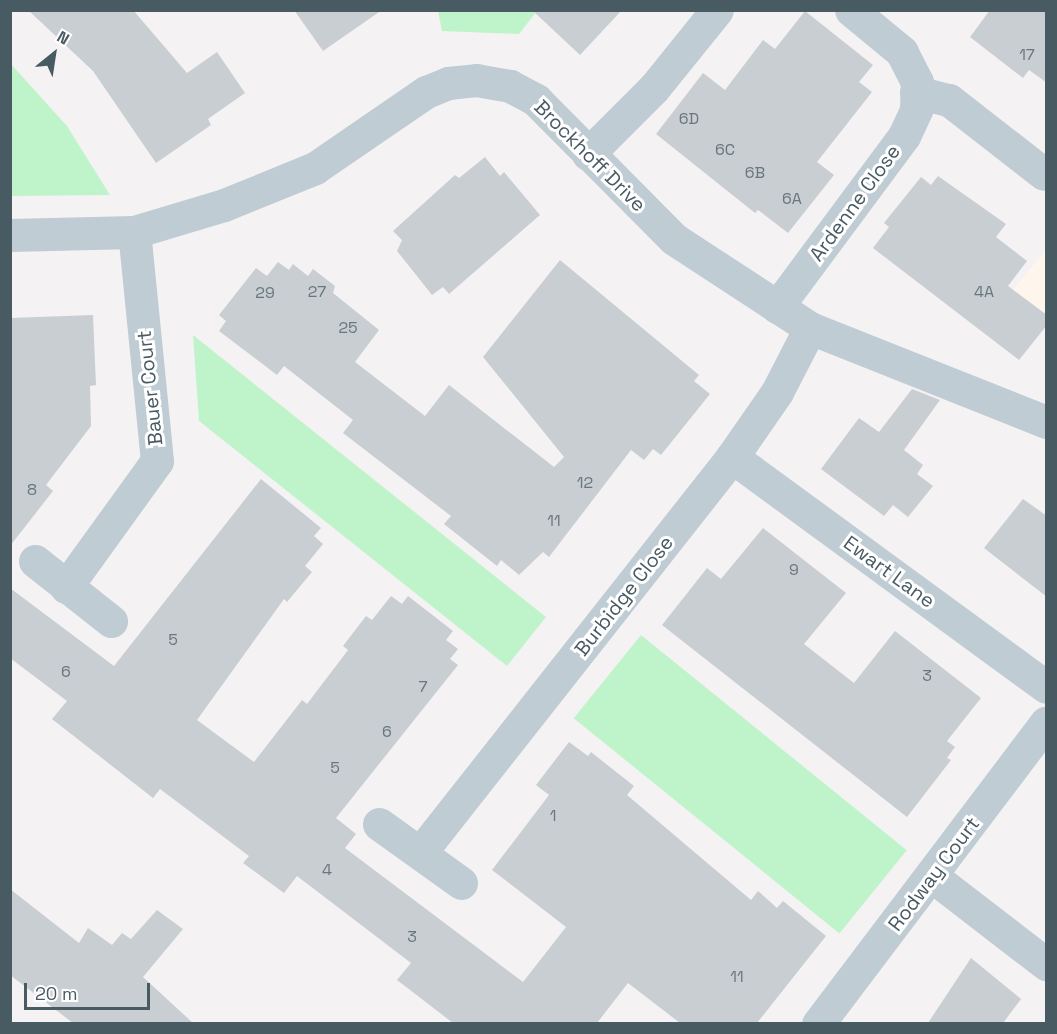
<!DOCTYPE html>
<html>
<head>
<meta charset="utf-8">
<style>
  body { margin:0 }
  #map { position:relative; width:1057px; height:1034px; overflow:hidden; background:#f5f2f3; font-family:"Space Grotesk",sans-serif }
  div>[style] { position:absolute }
  .commercial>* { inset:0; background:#fef6ed }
  .green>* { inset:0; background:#bff4cb; transform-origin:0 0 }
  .building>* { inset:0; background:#c9ced2 }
  .street>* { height:33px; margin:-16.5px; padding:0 16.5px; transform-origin:16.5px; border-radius:16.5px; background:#bfccd3 }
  span { translate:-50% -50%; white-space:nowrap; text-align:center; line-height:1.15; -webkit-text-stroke:6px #fff; paint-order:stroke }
  .number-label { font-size:16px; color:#68777e }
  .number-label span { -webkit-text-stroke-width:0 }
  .street-label { font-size:20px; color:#485a62 }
  .frame { position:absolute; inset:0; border:12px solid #485a62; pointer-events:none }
  .north { position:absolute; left:24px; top:24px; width:60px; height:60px; -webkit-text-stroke:4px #fff; paint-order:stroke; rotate:30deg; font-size:16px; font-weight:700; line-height:24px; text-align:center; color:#485a62 }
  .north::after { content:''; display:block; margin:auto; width:21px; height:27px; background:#485a62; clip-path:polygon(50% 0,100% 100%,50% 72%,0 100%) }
  .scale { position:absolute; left:24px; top:983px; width:126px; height:27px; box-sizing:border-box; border:3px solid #485a62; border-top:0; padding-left:8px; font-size:18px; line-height:21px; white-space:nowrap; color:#485a62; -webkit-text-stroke:4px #fff; paint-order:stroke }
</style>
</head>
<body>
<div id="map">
  <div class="commercial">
    <div style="clip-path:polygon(1046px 249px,1046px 326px,1008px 297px)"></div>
  </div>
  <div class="green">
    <div style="clip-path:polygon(438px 11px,537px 11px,519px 34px,442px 31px)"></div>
    <div style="clip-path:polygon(10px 63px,67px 126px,110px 195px,11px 196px)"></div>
    <div style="clip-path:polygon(193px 335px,546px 617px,507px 666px,199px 421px)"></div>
    <div style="left:641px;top:635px;width:342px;height:107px;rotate:39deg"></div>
  </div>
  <div class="building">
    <div style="clip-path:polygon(28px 10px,133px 10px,187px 73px,217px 52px,245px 93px,208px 119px,211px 125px,156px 163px,93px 71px)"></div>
    <div style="clip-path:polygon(294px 10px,382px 10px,323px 51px)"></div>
    <div style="clip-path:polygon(532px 10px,622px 10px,580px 55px)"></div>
    <div style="clip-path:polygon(990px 10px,1047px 10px,1047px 83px,1029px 70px,1023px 78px,970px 37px)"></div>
    <div style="clip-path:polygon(805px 11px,873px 65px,859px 82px,872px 92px,817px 162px,834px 175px,788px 233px,758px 210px,755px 213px,656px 134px,703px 73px,725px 90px,763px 40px,775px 49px)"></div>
    <div style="clip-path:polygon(485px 157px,500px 176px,504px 172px,540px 215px,449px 294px,443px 287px,432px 295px,397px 251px,402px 240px,393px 231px,455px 175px,459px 178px)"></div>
    <div style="clip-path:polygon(938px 176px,1006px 224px,996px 237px,1027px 261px,1008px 286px,1047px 315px,1047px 325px,1019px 360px,873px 248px,889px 227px,884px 223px,921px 177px,931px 185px)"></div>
    <div style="clip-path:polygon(560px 260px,699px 375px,694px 381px,710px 394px,661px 455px,653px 449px,644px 460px,631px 450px,549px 557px,543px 552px,519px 575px,501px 560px,497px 566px,444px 524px,451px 516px,343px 433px,353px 420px,284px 366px,277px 375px,219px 331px,226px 321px,219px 315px,256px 268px,267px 276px,278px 262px,289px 270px,293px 264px,308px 276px,313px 269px,335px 286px,333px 293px,379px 330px,355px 362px,425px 416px,449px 385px,554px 467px,564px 457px,483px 357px)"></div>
    <div style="clip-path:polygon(93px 315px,96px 385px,90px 386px,91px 426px,46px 485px,53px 491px,10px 546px,10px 318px)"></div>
    <div style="clip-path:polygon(912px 389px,940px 400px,904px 450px,923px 465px,917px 474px,933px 486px,908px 517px,893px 505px,884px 516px,821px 469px,859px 418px,879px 432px)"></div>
    <div style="clip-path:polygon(261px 479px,321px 528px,314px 536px,323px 544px,305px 566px,312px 572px,287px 602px,284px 599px,197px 720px,254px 762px,302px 700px,307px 704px,348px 650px,343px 646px,366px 616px,372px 620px,391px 596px,402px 604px,408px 596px,453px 631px,446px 640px,458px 649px,450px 659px,458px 665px,336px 818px,356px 834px,345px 848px,523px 982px,566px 927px,492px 870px,549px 795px,536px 785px,569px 742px,588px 756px,591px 752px,634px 786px,627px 795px,751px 900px,758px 891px,777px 908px,783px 901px,826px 936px,757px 1023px,680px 1023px,628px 983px,597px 1023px,453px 1023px,397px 980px,411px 963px,297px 876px,284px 893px,243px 863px,249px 856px,160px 789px,153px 798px,52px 719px,67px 701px,10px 658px,10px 588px,114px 666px)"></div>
    <div style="clip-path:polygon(1023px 499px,1047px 516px,1047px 597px,984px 548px)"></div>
    <div style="clip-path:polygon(763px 528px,846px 593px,804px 644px,854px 683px,895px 631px,981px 698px,947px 741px,955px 747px,947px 758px,951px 760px,907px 817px,662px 625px,707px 568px,721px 579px)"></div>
    <div style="clip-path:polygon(10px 889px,79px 943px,88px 928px,112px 945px,122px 933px,131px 939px,157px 910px,183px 929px,143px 977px,193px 1023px,73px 1023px,10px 975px)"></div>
    <div style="clip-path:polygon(971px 958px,1021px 999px,1003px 1023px,928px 1023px)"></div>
  </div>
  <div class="street">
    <div style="left:916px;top:92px;width:34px;rotate:14deg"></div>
    <div style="left:949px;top:100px;width:120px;rotate:37.9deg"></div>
    <div style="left:588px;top:154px;width:93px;rotate:-45deg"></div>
    <div style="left:654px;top:88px;width:100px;rotate:-51.1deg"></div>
    <div style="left:10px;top:235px;width:124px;rotate:-1.4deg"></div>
    <div style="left:134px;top:232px;width:94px;rotate:-16.7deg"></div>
    <div style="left:224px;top:205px;width:98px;rotate:-22.1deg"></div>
    <div style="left:315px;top:168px;width:135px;rotate:-34.4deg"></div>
    <div style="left:426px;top:92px;width:24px;rotate:-22deg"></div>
    <div style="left:448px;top:83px;width:28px;rotate:-6deg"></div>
    <div style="left:476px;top:80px;width:35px;rotate:10deg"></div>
    <div style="left:510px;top:86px;width:30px;rotate:28deg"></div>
    <div style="left:536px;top:100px;width:196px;rotate:45.2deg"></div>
    <div style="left:674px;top:239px;width:163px;rotate:33.2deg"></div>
    <div style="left:810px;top:328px;width:254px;rotate:21.7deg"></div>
    <div style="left:777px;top:307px;width:213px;rotate:-53.4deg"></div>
    <div style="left:904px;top:136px;width:29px;rotate:-65deg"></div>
    <div style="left:916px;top:110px;width:28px;rotate:-88deg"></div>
    <div style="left:917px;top:82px;width:34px;rotate:-117deg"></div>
    <div style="left:902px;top:52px;width:66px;rotate:-140.5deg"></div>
    <div style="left:732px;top:457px;width:389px;rotate:36.2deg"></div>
    <div style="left:35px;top:561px;width:97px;rotate:38.3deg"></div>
    <div style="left:66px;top:587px;width:155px;rotate:-54.2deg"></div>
    <div style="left:157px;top:461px;width:230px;rotate:-95.7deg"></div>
    <div style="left:379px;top:824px;width:101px;rotate:35.7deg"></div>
    <div style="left:420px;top:853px;width:504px;rotate:-51.77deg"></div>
    <div style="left:732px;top:457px;width:79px;rotate:-55.3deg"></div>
    <div style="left:777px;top:392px;width:72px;rotate:-62.7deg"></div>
    <div style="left:933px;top:877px;width:143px;rotate:37.6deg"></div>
    <div style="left:818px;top:1024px;width:378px;rotate:-52.9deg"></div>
  </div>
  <div class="number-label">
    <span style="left:1027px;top:55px">17</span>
    <span style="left:689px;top:119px">6D</span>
    <span style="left:725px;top:150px">6C</span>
    <span style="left:755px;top:173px">6B</span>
    <span style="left:792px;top:199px">6A</span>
    <span style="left:317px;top:292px">27</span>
    <span style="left:984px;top:292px">4A</span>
    <span style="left:265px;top:293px">29</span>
    <span style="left:348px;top:328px">25</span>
    <span style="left:585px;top:483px">12</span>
    <span style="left:32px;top:490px">8</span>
    <span style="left:554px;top:521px">11</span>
    <span style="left:794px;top:570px">9</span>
    <span style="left:173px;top:640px">5</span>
    <span style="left:66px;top:672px">6</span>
    <span style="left:927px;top:676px">3</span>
    <span style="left:423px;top:687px">7</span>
    <span style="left:387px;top:732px">6</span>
    <span style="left:335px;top:768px">5</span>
    <span style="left:553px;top:816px">1</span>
    <span style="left:327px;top:870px">4</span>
    <span style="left:412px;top:937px">3</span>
    <span style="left:737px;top:977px">11</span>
  </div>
  <div class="street-label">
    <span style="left:590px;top:156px;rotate:45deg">Brockhoff Drive</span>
    <span style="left:855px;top:203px;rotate:-54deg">Ardenne Close</span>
    <span style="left:150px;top:388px;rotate:-96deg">Bauer Court</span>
    <span style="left:889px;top:572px;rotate:36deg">Ewart Lane</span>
    <span style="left:624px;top:596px;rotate:-52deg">Burbidge Close</span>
    <span style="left:934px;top:874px;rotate:-53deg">Rodway Court</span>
  </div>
  <div class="frame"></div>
  <div class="north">N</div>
  <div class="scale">20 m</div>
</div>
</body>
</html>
